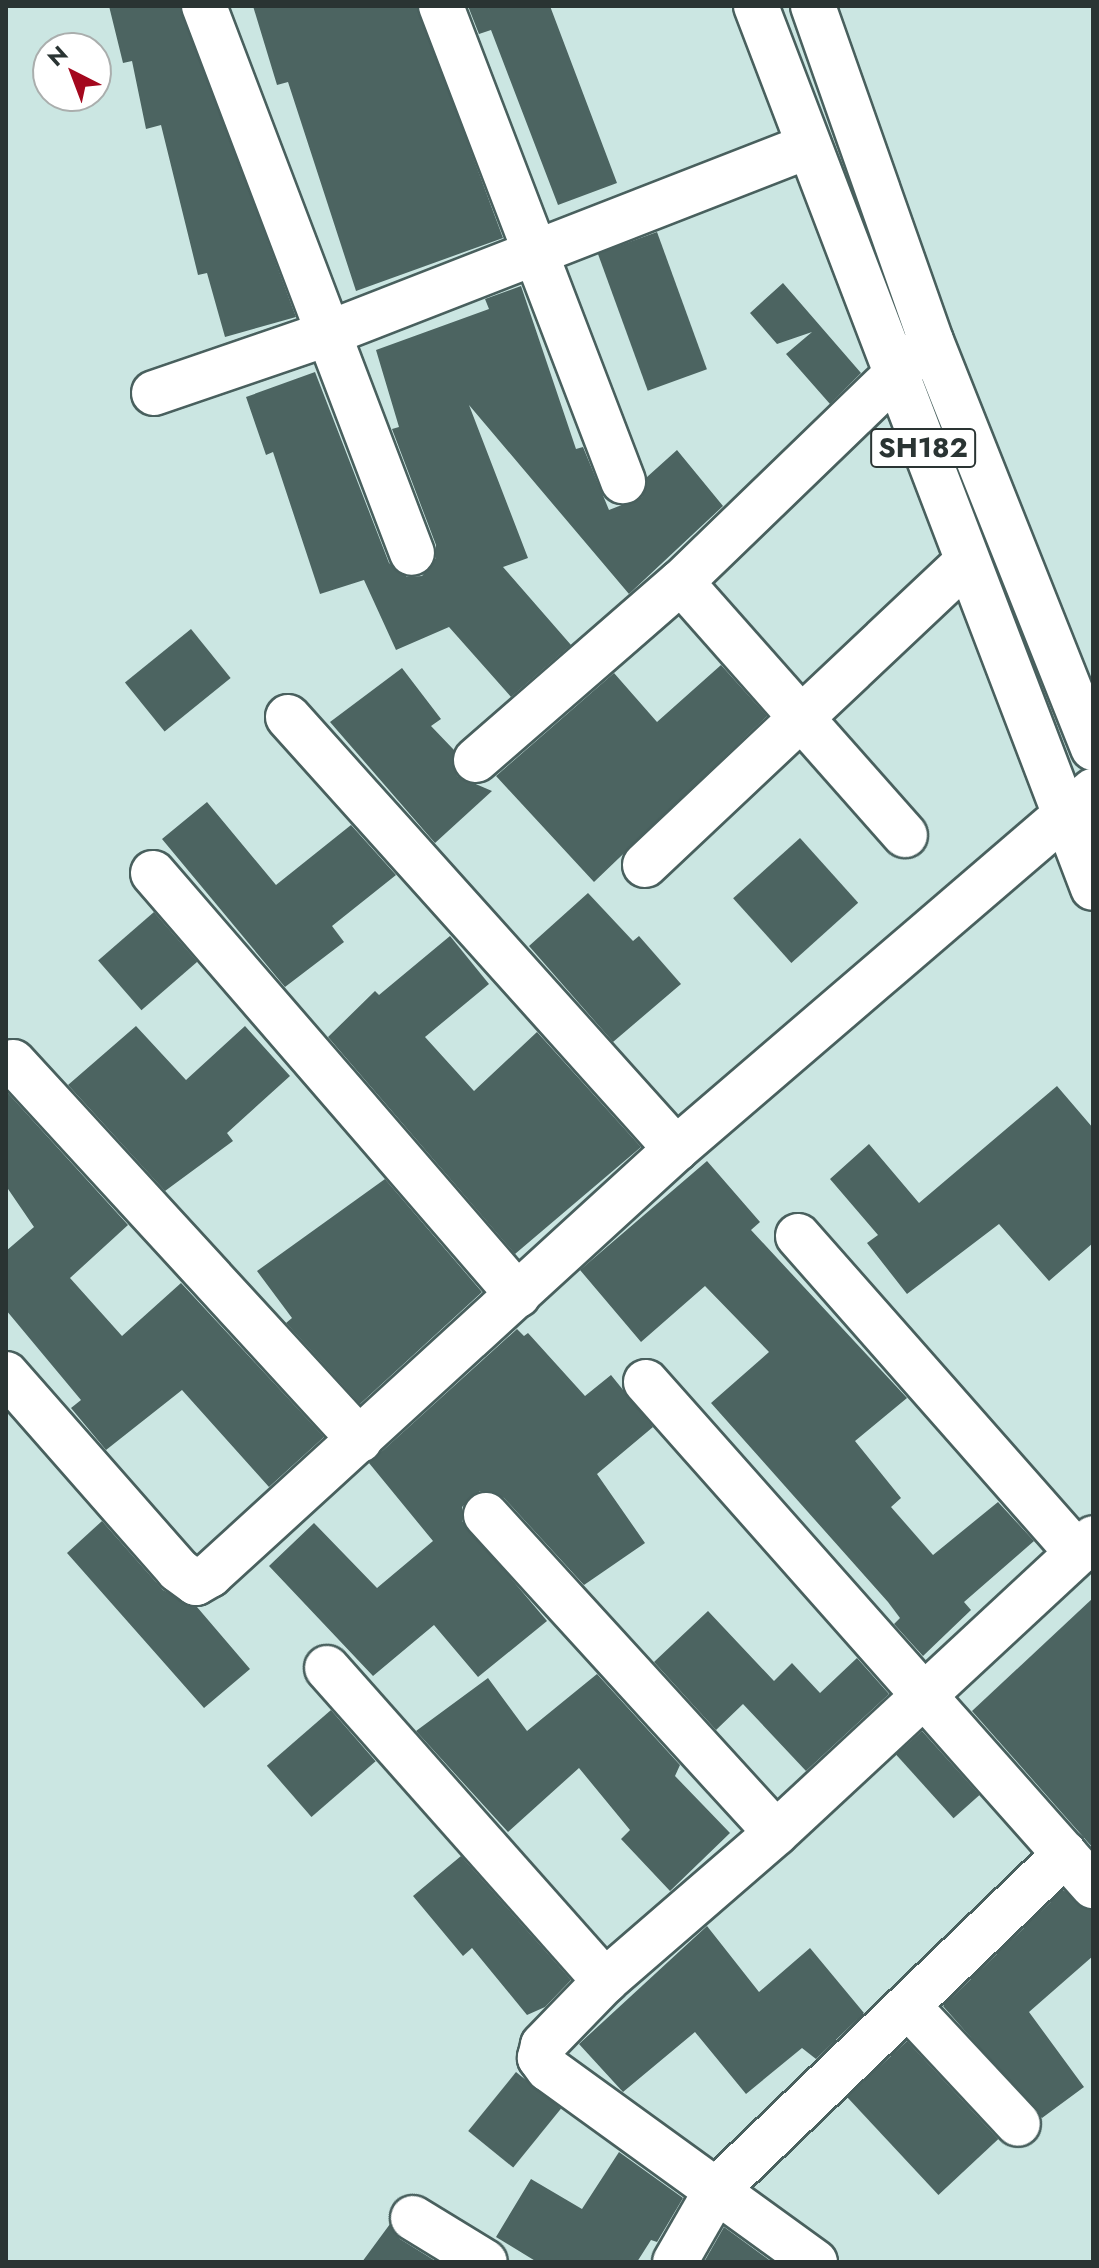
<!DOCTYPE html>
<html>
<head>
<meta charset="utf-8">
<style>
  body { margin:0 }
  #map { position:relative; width:1099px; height:2268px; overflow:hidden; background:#cbe6e2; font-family:Jost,sans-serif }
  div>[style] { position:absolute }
  .building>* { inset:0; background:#4c6461; transform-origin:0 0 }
  .roads { filter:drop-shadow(2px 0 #49605e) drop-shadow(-2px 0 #49605e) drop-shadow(0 2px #49605e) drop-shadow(0 -2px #49605e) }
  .minor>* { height:44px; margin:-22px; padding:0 22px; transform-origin:22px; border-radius:22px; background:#fff }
  .primary>* { height:44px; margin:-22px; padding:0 22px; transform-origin:22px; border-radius:22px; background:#fff }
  span { translate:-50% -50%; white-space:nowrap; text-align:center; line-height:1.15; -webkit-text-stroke:8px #fff; paint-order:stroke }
  .shield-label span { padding:2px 6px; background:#fff; border:2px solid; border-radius:6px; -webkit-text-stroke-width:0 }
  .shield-label { font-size:28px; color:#2a3433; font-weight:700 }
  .frame { position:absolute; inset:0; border:8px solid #2a3433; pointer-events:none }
  .north { position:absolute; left:32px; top:32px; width:80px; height:80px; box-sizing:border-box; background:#fff; border:2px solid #aaaead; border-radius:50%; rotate:318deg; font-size:22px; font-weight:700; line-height:32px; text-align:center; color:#2a3433 }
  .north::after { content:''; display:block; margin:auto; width:28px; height:36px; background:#a4081e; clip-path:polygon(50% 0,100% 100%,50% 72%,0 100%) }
</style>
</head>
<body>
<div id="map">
  <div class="building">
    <div style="clip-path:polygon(109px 6px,180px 6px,296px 317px,225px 337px,207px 273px,198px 275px,161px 125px,146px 129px,132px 61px,123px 63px)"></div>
    <div style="clip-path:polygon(253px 6px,417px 6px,503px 238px,356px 291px,288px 82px,277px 85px)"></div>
    <div style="clip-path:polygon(468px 6px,550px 6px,617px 183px,558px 205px,491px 30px,479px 34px)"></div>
    <div style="left:657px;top:232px;width:146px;height:63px;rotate:70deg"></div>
    <div style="clip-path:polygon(783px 283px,861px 373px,830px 404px,786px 354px,812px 332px,777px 344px,750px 313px)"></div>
    <div style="clip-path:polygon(521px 286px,576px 449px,583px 447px,609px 510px,642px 497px,647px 477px,677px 450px,723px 506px,629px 594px,469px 405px,528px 558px,503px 567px,571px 645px,511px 697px,449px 627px,396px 650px,364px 580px,320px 594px,273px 452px,266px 455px,246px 397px,315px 372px,389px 563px,407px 577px,422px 576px,436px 558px,436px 545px,392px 429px,399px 427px,376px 350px,489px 309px,485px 299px)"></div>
    <div style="left:191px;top:629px;width:63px;height:85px;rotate:51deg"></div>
    <div style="clip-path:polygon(721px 665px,767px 716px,594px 882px,496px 776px,614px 673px,657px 722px)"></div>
    <div style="clip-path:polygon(402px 668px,441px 719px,431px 726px,454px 750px,457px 776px,492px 791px,435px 843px,330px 722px)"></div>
    <div style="clip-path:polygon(207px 802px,276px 885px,351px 825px,396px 875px,332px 926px,344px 942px,285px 987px,162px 839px)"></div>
    <div style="left:800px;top:838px;width:87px;height:90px;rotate:48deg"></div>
    <div style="clip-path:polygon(588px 893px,633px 941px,639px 936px,681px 984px,613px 1042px,529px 946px)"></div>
    <div style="left:154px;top:912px;width:66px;height:74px;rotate:49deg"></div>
    <div style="clip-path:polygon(450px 936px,489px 984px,425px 1037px,474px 1091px,537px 1032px,641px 1147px,515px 1254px,328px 1037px,375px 991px,379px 995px)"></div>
    <div style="clip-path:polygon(136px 1026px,186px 1080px,245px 1026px,290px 1076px,227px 1133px,233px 1141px,165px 1191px,68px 1085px)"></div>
    <div style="clip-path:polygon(1057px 1086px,1093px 1128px,1093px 1243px,1049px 1281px,999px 1224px,907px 1294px,867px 1243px,878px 1235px,830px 1179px,869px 1144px,919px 1203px)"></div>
    <div style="clip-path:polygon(6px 1091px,128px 1225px,70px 1278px,122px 1336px,181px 1283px,324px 1437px,269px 1487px,182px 1390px,106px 1450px,71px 1408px,81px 1400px,6px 1310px,6px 1251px,34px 1227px,6px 1186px)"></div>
    <div style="clip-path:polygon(707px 1161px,760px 1222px,751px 1230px,907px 1398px,855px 1441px,901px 1498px,891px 1507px,933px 1555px,998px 1502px,1034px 1541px,964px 1602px,971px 1610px,923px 1656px,894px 1624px,900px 1618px,888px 1602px,711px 1403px,769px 1352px,705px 1286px,641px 1342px,580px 1270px)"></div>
    <div style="clip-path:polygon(385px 1179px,482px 1292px,360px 1404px,286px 1323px,292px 1318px,257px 1271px)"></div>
    <div style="clip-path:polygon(517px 1329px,524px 1336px,528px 1333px,585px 1396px,611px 1375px,653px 1427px,597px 1474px,645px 1543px,584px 1585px,504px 1498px,480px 1491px,462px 1507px,462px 1521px,547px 1621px,478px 1677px,434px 1625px,373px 1676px,269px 1566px,314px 1523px,377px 1588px,433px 1541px,369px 1463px)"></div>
    <div style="clip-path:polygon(102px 1521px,163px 1590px,197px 1607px,250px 1669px,204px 1708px,67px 1553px)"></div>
    <div style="clip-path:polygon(1093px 1598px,1093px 1848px,972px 1711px)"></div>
    <div style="clip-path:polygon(708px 1611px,774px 1681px,792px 1663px,820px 1693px,857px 1658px,889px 1694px,806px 1771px,743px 1704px,716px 1730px,654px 1662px)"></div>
    <div style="clip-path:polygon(597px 1674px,680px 1765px,675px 1776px,730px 1833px,670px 1891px,621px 1839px,630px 1830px,579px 1768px,508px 1832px,416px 1731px,488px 1678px,527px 1731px)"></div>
    <div style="left:331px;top:1710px;width:68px;height:85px;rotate:49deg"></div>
    <div style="left:922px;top:1731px;width:86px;height:35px;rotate:48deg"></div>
    <div style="clip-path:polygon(461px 1856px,571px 1980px,545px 2007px,527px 2015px,472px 1948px,463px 1956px,413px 1896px)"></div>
    <div style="clip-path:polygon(1063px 1890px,1093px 1910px,1093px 1956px,1029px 2012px,1084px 2087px,1042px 2118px,943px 2006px)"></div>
    <div style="clip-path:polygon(707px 1926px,759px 1992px,810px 1948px,864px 2013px,816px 2059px,802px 2048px,746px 2094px,695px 2032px,623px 2092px,579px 2044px)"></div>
    <div style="left:907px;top:2041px;width:134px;height:82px;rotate:47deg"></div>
    <div style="left:516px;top:2072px;width:58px;height:76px;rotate:39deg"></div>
    <div style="clip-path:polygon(619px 2152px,683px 2198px,657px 2242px,651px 2240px,637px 2262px,537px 2262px,496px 2237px,531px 2179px,582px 2209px)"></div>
    <div style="clip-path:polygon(390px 2224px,400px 2239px,437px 2262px,362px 2262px)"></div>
    <div style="clip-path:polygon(724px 2227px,772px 2262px,704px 2262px)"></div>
  </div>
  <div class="roads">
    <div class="minor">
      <div style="left:204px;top:6px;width:585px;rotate:69.18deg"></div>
      <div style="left:441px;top:6px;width:509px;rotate:69.04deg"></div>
      <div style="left:154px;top:393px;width:185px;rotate:-18.9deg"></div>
      <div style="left:329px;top:333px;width:515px;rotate:-21.29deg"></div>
      <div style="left:681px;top:582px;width:338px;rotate:48.5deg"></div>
      <div style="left:288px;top:717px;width:581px;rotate:48.07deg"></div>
      <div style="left:476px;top:760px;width:271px;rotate:-41deg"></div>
      <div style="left:681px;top:582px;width:338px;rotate:-44deg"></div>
      <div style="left:645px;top:865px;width:441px;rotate:-43.3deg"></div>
      <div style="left:153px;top:873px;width:558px;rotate:49.14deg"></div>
      <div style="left:13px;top:1062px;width:513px;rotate:47.45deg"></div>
      <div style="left:798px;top:1236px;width:422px;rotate:48.6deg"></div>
      <div style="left:6px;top:1374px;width:261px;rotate:48.7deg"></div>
      <div style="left:178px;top:1570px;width:22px;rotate:36deg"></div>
      <div style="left:196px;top:1583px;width:16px;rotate:-30deg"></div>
      <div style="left:210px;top:1575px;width:631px;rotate:-42.43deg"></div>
      <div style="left:676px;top:1149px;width:550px;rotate:-40.65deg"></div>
      <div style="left:646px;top:1382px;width:674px;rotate:48.43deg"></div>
      <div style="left:486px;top:1515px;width:430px;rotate:47.6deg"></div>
      <div style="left:327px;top:1668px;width:419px;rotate:48.4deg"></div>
      <div style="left:908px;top:2006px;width:161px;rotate:47deg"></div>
      <div style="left:413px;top:2218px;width:84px;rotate:31.4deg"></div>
      <div style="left:675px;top:2262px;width:84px;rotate:-60.1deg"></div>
      <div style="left:717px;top:2189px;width:483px;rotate:-43.9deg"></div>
      <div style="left:815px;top:2262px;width:329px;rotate:-144.1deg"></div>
      <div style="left:548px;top:2069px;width:14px;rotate:-126deg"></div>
      <div style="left:540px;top:2058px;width:13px;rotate:-77deg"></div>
      <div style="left:543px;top:2045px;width:89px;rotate:-45.9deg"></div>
      <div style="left:605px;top:1981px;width:226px;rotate:-40.9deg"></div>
      <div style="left:776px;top:1833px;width:433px;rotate:-42.9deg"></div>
    </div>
    <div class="primary">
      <div style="left:756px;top:6px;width:944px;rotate:69.09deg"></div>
      <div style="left:813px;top:6px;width:355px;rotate:70.6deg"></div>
      <div style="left:931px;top:341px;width:438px;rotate:68.3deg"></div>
    </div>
  </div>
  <div class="shield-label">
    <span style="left:923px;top:448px">SH182</span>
  </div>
  <div class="frame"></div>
  <div class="north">N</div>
</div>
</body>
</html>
